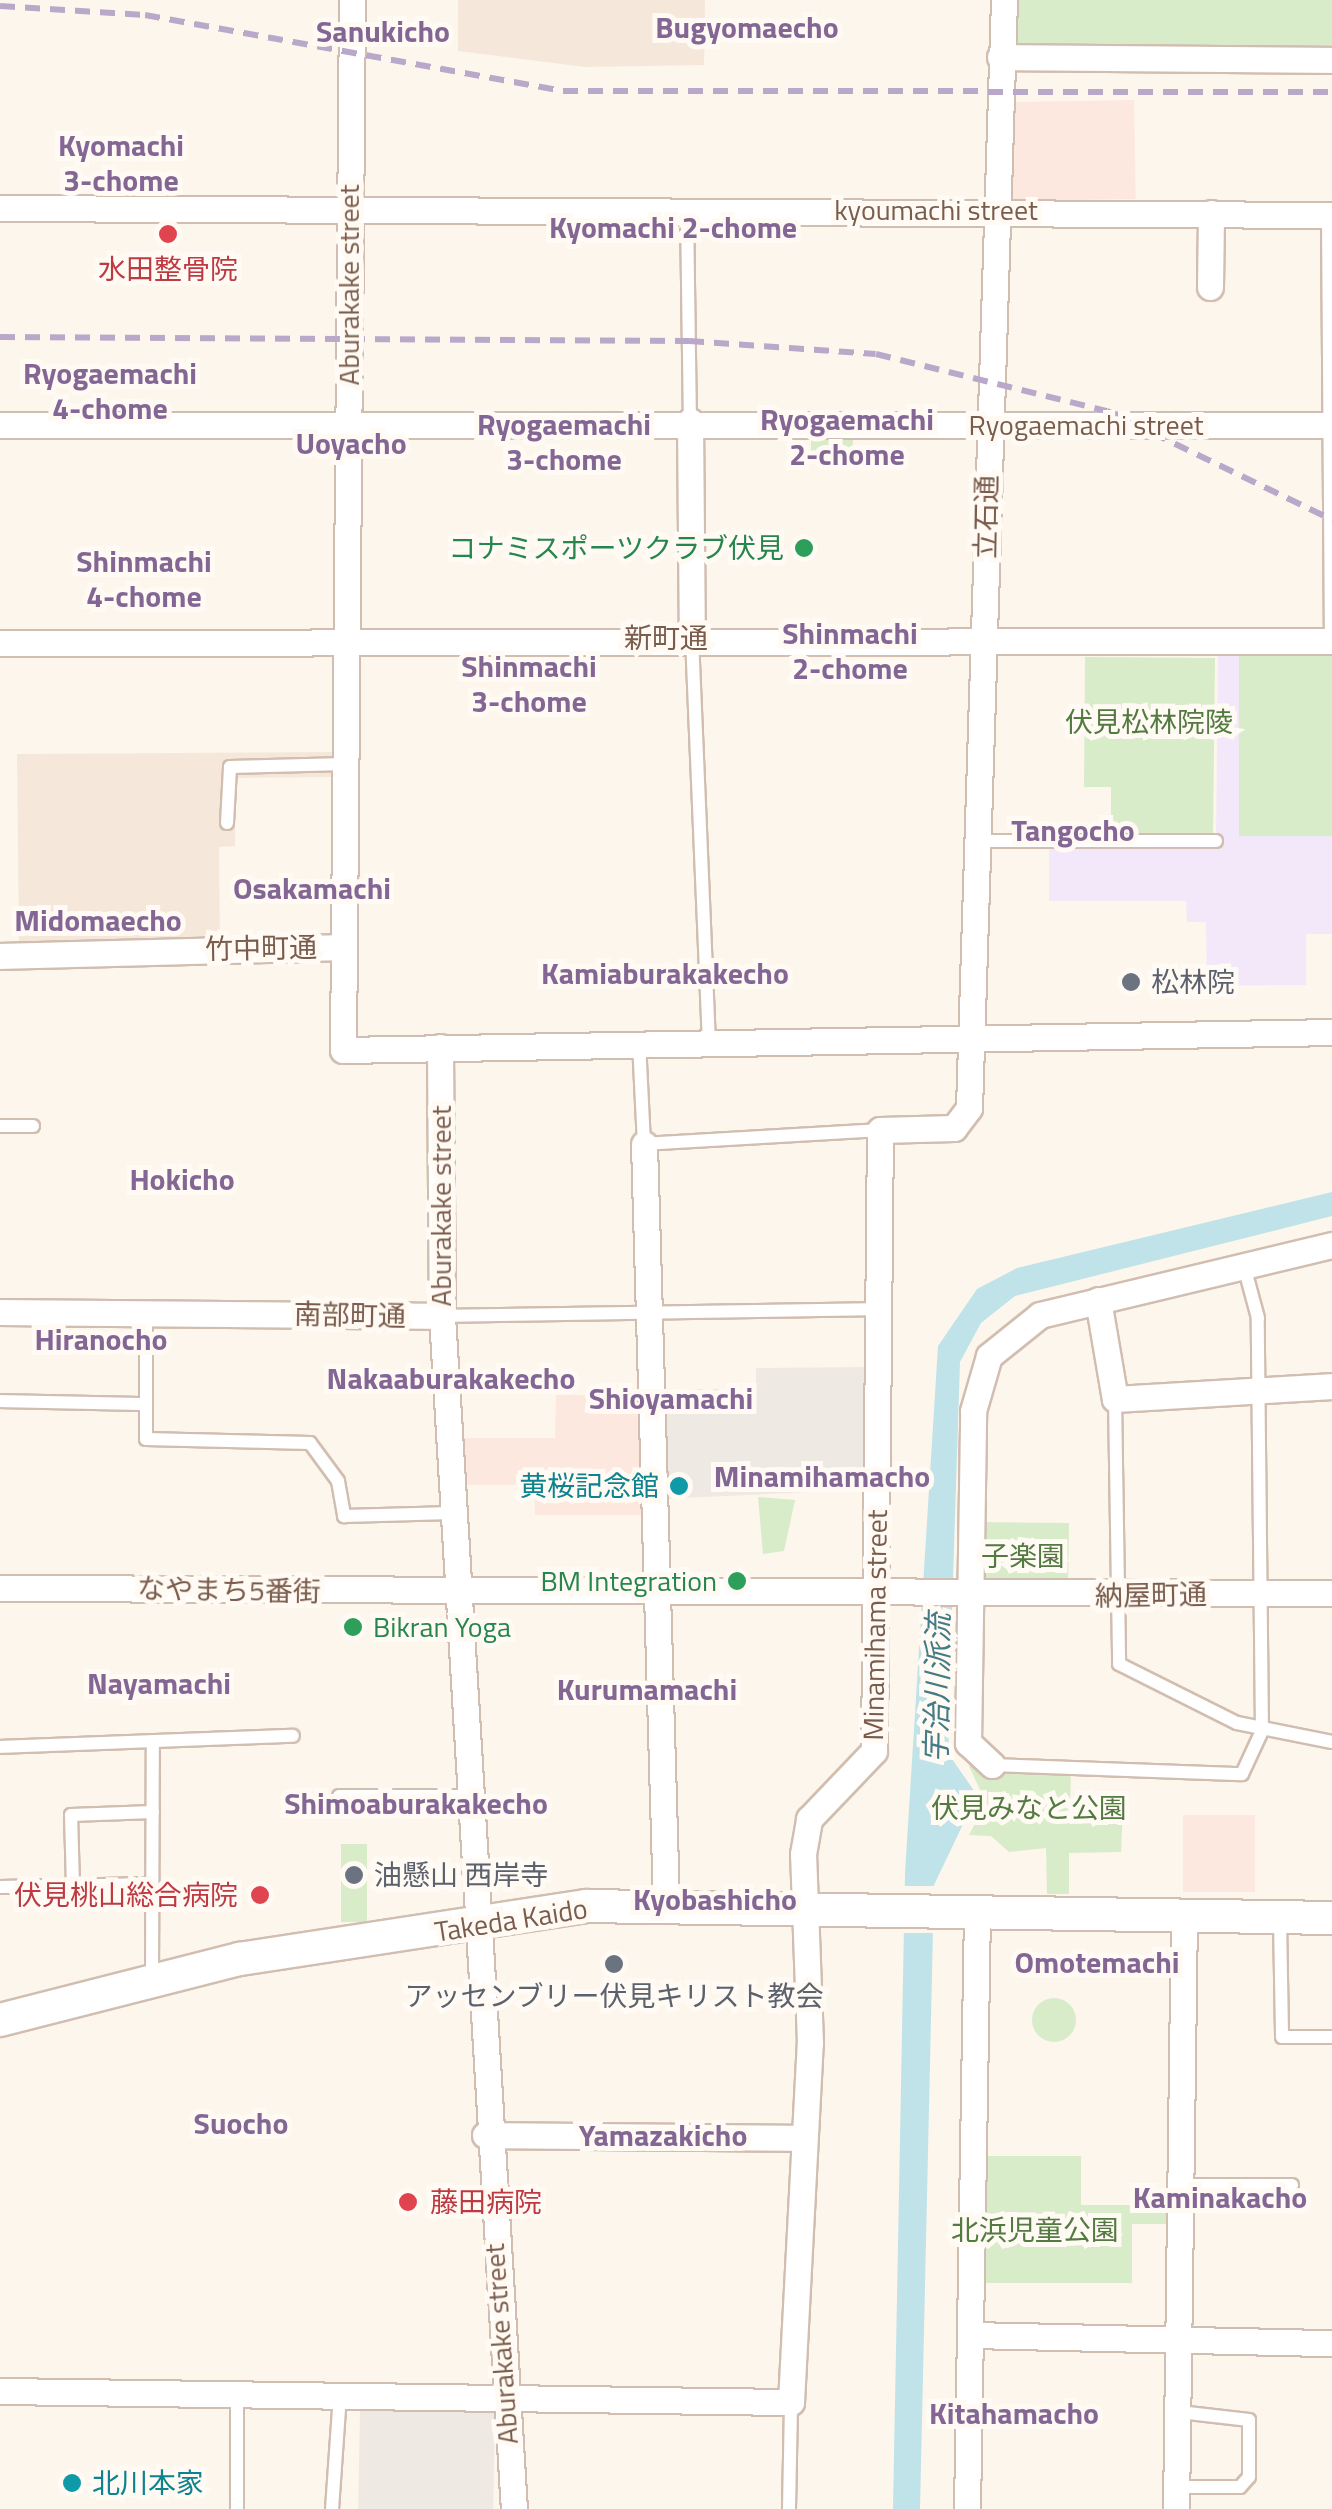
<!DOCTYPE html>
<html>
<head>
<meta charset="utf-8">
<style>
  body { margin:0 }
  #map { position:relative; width:1332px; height:2509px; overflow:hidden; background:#fdf6ec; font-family:"Titillium Web","Noto Sans JP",sans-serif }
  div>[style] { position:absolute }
  .residential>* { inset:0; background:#f5e8da }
  .commercial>* { inset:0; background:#fde8e0; transform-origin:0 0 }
  .industrial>* { inset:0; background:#efe9e4; transform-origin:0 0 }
  .education>* { inset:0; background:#f3e8fa }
  .green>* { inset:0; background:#d8ecc9; transform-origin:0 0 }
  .round { border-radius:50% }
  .water>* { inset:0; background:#bfe3e8 }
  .pier>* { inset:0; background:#fdf6ec; transform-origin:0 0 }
  .roads { filter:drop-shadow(2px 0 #d1beb0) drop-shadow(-2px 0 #d1beb0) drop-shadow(0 2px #d1beb0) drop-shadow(0 -2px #d1beb0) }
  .lane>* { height:12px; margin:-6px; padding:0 6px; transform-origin:6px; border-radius:6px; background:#fff }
  .street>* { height:25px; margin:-12.5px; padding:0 12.5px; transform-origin:12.5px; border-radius:12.5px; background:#fff }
  .secondary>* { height:32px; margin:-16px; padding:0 16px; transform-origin:16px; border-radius:16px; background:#fff }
  .rail>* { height:6px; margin-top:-3px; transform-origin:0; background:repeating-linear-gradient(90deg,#b9a8c9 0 15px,transparent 0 25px) }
  .dots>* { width:28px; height:28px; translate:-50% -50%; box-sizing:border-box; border:5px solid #fffaf3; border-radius:50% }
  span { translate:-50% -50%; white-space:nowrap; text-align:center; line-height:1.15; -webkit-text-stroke:10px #fffaf3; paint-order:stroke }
  .street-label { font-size:28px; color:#7a5c4d }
  .health-label { font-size:28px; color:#be3a42 }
  .right { translate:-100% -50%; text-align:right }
  .left { translate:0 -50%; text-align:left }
  .leisure-label { font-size:28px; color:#27864d }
  .park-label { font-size:28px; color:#537a41 }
  .worship-label { font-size:28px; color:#5b616d }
  .culture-label { font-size:28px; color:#0d838f }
  .neighbourhood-label { font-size:30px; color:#846695; font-weight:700 }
  .water-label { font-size:30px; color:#437c86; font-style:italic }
</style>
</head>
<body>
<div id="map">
  <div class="residential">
    <div style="clip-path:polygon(458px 0,705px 0,704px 65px,585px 67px,458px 51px)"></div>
    <div style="clip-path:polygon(335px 752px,336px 777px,235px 778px,235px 846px,219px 847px,220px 944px,19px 946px,17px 754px)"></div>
  </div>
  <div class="commercial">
    <div style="left:1134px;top:100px;width:99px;height:131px;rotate:89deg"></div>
    <div style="clip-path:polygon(556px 1395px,649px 1395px,649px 1515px,535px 1515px,534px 1485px,457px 1485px,457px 1438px,555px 1438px)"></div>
    <div style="left:1183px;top:1815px;width:72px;height:77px"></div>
  </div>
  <div class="industrial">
    <div style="clip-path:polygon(871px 1367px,872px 1489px,663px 1499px,662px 1389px,756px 1389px,756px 1368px)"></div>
    <div style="left:360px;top:2409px;width:135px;height:100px;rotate:1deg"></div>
  </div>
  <div class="education">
    <div style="clip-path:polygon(1218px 647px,1332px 648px,1332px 934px,1306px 934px,1306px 985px,1207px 986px,1206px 922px,1187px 922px,1186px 901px,1049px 901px,1049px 841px,1216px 841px)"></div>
  </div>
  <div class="green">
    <div style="clip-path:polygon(1010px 0,1332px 0,1332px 47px,1017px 47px,1007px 36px)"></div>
    <div style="left:811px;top:436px;width:42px;height:19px"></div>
    <div style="left:1332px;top:649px;width:187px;height:93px;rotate:90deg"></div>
    <div style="clip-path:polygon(1085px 657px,1215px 658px,1213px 838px,1111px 838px,1111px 787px,1084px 787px)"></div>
    <div style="clip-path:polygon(758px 1497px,795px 1500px,784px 1551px,763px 1554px)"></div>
    <div style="clip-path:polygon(978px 1522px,1069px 1523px,1068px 1590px,978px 1580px)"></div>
    <div style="clip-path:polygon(969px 1766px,1071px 1770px,1070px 1806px,1123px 1809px,1121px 1852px,1069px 1853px,1069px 1894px,1047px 1894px,1046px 1848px,1009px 1852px,991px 1836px,969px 1835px,986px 1803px)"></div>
    <div style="left:341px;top:1844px;width:26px;height:78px"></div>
    <div class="round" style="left:1032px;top:1998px;width:44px;height:44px"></div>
    <div style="clip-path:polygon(984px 2156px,1081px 2156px,1081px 2205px,1173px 2205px,1173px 2224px,1132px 2224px,1132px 2283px,984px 2283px)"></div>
  </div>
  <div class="water">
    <div style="clip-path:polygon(1332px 1192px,1332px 1216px,1015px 1296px,981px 1323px,960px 1362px,948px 1733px,950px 1756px,977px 1795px,934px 1885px,920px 2509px,893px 2509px,905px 1873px,938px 1346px,977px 1289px,1017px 1268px)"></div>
  </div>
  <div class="pier">
    <div style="left:902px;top:1886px;width:38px;height:47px"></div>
  </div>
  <div class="roads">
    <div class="lane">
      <div style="left:687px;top:211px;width:210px;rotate:89.2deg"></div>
      <div style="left:1328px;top:215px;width:426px;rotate:89.6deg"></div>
      <div style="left:692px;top:638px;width:402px;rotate:87.6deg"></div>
      <div style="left:227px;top:823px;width:56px;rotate:-86.9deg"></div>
      <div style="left:230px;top:767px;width:115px;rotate:-1.5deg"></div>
      <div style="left:977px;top:841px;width:239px"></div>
      <div style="left:639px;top:1042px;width:102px;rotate:87.2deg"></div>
      <div style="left:644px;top:1144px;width:236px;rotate:-3.4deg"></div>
      <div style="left:0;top:1126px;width:33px"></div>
      <div style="left:146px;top:1312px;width:127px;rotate:90deg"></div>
      <div style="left:146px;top:1439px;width:164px;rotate:1.4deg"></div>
      <div style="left:310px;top:1443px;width:47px;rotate:53.6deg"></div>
      <div style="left:338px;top:1481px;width:36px;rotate:80deg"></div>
      <div style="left:344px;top:1516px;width:108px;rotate:-1.6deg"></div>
      <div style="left:442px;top:1316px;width:437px;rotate:-0.9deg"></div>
      <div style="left:1115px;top:1399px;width:265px;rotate:89.1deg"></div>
      <div style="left:1119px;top:1664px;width:132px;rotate:26.6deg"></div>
      <div style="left:1237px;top:1723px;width:97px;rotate:11.3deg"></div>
      <div style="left:0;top:1401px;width:146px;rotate:1.2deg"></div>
      <div style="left:0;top:1747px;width:293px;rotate:-2.2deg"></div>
      <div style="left:992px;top:1765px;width:250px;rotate:2.1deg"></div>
      <div style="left:1242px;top:1774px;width:47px;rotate:-65.1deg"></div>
      <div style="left:1262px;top:1731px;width:413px;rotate:-90.6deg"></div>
      <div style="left:1258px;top:1318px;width:54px;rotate:-105.1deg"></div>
      <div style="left:339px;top:1796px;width:128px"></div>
      <div style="left:73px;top:1886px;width:71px;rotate:-91.6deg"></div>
      <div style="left:71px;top:1815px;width:82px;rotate:-2.1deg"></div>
      <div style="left:0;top:1887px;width:152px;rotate:-1.1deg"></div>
      <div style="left:1280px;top:1919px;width:118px;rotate:89deg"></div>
      <div style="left:1282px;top:2037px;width:50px"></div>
      <div style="left:152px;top:1978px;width:237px;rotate:-89.8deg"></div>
      <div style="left:1183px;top:2185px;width:109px"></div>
      <div style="left:237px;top:2395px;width:114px;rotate:90deg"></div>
      <div style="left:1177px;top:2487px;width:63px"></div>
      <div style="left:1240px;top:2487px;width:13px;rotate:-48deg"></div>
      <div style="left:1249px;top:2477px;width:57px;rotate:-90deg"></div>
      <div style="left:1249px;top:2420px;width:70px;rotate:-173.5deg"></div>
      <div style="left:332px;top:2509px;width:113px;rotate:-86deg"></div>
      <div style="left:789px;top:2509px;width:107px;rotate:-88.9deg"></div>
    </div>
    <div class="street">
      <div style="left:352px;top:0;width:1050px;rotate:90.49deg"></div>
      <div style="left:343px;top:1050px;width:989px;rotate:-1.04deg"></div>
      <div style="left:1000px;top:57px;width:332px;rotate:0.5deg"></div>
      <div style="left:0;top:208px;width:1332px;rotate:0.3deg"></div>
      <div style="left:1210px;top:287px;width:74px;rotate:-89.2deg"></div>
      <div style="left:690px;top:421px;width:216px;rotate:89.5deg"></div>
      <div style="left:0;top:425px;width:1332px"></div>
      <div style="left:0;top:643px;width:1332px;rotate:-0.09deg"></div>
      <div style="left:0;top:956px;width:342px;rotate:-1.5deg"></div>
      <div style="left:440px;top:1047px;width:269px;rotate:89.6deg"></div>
      <div style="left:442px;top:1316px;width:1195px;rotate:86.55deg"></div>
      <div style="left:644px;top:1144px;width:760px;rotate:88.34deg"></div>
      <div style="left:1098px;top:1300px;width:100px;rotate:80.3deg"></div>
      <div style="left:1115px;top:1399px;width:217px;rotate:-3.4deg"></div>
      <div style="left:0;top:1312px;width:442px;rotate:0.5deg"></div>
      <div style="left:0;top:1588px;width:1332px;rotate:0.22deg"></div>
      <div style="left:992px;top:1765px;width:33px;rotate:-137deg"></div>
      <div style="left:968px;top:1743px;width:332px;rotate:-89.1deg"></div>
      <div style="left:973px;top:1411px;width:57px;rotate:-73.8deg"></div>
      <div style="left:989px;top:1356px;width:65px;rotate:-38.8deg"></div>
      <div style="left:1040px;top:1315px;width:300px;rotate:-13.5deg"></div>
      <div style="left:485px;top:2135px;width:318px;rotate:0.5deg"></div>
      <div style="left:971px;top:2335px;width:361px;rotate:1.3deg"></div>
      <div style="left:0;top:2391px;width:791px;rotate:0.8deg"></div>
      <div style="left:791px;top:2402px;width:360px;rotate:-87deg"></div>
      <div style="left:810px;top:2043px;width:189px;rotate:-92.1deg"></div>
      <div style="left:803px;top:1854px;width:36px;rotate:-80deg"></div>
      <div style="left:809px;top:1819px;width:94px;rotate:-46.3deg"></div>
      <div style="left:874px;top:1751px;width:621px;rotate:-89.45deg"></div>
      <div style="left:880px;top:1130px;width:74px;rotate:-1.5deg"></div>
      <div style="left:954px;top:1128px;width:25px;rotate:-53deg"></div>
      <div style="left:969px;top:1108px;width:1109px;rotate:-88.19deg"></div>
      <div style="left:967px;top:2509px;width:599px;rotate:-89.04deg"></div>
      <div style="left:1176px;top:2509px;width:593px;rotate:-89.23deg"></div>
    </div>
    <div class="secondary">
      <div style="left:0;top:2020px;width:248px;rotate:-14.3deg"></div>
      <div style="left:240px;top:1959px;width:350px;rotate:-8.7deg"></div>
      <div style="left:586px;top:1906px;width:746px;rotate:0.92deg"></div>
    </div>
  </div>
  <div class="rail">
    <div style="left:0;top:6px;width:145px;rotate:3.6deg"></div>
    <div style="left:145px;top:15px;width:425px;rotate:10.3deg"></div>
    <div style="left:563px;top:91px;width:769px;rotate:0.07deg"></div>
    <div style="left:0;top:337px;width:689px;rotate:0.33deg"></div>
    <div style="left:689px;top:341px;width:187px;rotate:4deg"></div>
    <div style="left:876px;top:354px;width:238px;rotate:13.9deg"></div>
    <div style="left:1107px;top:411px;width:250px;rotate:25.8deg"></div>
  </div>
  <div class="dots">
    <div style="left:168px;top:234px;background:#e0444e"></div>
    <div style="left:804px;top:548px;background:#2e9e5b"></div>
    <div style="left:1131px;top:982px;background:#6b7280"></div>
    <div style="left:679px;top:1486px;background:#0f9aa8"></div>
    <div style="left:737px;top:1581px;background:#2e9e5b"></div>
    <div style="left:353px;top:1627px;background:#2e9e5b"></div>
    <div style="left:354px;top:1875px;background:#6b7280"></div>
    <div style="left:260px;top:1895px;background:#e0444e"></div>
    <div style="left:614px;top:1964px;background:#6b7280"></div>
    <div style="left:408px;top:2202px;background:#e0444e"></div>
    <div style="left:72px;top:2483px;background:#0f9aa8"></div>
  </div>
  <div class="street-label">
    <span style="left:936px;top:210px">kyoumachi street</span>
    <span style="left:349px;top:285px;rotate:-90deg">Aburakake street</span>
    <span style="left:1086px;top:425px">Ryogaemachi street</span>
    <span style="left:986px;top:517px;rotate:-89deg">立石通</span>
    <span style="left:666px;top:638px">新町通</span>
    <span style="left:261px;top:948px;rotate:-1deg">竹中町通</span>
    <span style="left:441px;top:1206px;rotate:-90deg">Aburakake street</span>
    <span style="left:350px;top:1315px;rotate:1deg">南部町通</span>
    <span style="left:229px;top:1590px;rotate:1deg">なやまち5番街</span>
    <span style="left:1151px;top:1595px;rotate:-1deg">納屋町通</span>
    <span style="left:875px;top:1625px;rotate:-89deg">Minamihama street</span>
    <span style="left:511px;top:1920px;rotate:-9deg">Takeda Kaido</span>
    <span style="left:501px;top:2344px;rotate:-94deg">Aburakake street</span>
  </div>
  <div class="health-label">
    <span style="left:168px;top:269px">水田整骨院</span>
    <span class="right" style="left:238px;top:1895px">伏見桃山総合病院</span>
    <span class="left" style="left:430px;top:2202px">藤田病院</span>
  </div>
  <div class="leisure-label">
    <span class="right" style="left:784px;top:548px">コナミスポーツクラブ伏見</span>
    <span class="right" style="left:717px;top:1581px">BM Integration</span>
    <span class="left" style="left:373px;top:1627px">Bikran Yoga</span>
  </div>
  <div class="park-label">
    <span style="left:1149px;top:722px">伏見松林院陵</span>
    <span style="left:1023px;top:1556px">子楽園</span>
    <span style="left:1029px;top:1808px">伏見みなと公園</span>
    <span style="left:1035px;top:2230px">北浜児童公園</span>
  </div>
  <div class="worship-label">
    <span class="left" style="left:1151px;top:982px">松林院</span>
    <span class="left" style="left:374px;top:1875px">油懸山 西岸寺</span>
    <span style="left:614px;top:1996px">アッセンブリー伏見キリスト教会</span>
  </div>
  <div class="culture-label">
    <span class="right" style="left:659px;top:1486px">黄桜記念館</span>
    <span class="left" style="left:92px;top:2483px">北川本家</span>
  </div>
  <div class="neighbourhood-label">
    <span style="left:747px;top:27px">Bugyomaecho</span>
    <span style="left:383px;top:31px">Sanukicho</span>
    <span style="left:121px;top:162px">Kyomachi<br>3-chome</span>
    <span style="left:673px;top:227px">Kyomachi 2-chome</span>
    <span style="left:110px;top:390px">Ryogaemachi<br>4-chome</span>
    <span style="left:847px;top:436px">Ryogaemachi<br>2-chome</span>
    <span style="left:564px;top:441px">Ryogaemachi<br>3-chome</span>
    <span style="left:351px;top:443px">Uoyacho</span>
    <span style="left:144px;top:578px">Shinmachi<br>4-chome</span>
    <span style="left:850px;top:650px">Shinmachi<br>2-chome</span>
    <span style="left:529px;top:683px">Shinmachi<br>3-chome</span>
    <span style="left:1073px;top:830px">Tangocho</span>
    <span style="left:312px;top:888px">Osakamachi</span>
    <span style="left:98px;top:920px">Midomaecho</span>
    <span style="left:665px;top:973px">Kamiaburakakecho</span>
    <span style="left:182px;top:1179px">Hokicho</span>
    <span style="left:101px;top:1339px">Hiranocho</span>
    <span style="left:451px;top:1378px">Nakaaburakakecho</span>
    <span style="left:671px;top:1398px">Shioyamachi</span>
    <span style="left:822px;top:1476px">Minamihamacho</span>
    <span style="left:159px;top:1683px">Nayamachi</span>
    <span style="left:647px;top:1689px">Kurumamachi</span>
    <span style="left:416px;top:1803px">Shimoaburakakecho</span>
    <span style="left:715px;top:1899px">Kyobashicho</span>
    <span style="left:1097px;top:1962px">Omotemachi</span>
    <span style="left:241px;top:2123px">Suocho</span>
    <span style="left:663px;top:2135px">Yamazakicho</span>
    <span style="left:1220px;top:2197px">Kaminakacho</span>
    <span style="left:1014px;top:2413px">Kitahamacho</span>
  </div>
  <div class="water-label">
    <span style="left:937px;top:1688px;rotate:-89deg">宇治川派流</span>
  </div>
</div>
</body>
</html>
